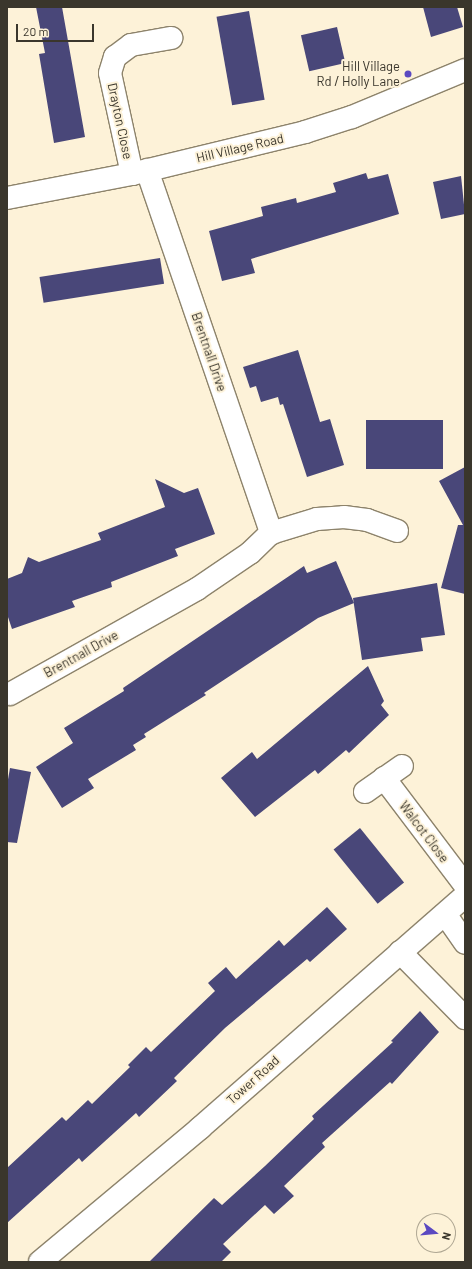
<!DOCTYPE html>
<html>
<head>
<meta charset="utf-8">
<style>
  body { margin:0 }
  #map { position:relative; width:472px; height:1269px; overflow:hidden; background:#fdf2d8; font-family:Barlow,sans-serif }
  div>[style] { position:absolute }
  .building>* { inset:0; background:#494779; transform-origin:0 0 }
  .roads { filter:drop-shadow(1px 0 #8d836b) drop-shadow(-1px 0 #8d836b) drop-shadow(0 1px #8d836b) drop-shadow(0 -1px #8d836b) }
  .minor>* { height:22px; margin:-11px; padding:0 11px; transform-origin:11px; border-radius:11px; background:#fff }
  .dots>* { width:11px; height:11px; translate:-50% -50%; box-sizing:border-box; border:2px solid #fdf2d8; border-radius:50% }
  span { translate:-50% -50%; white-space:nowrap; text-align:center; line-height:1.15; -webkit-text-stroke:4px #fdf2d8; paint-order:stroke }
  .poi-label { font-size:13px; color:#3a362c }
  .right { translate:-100% -50%; text-align:right }
  .street-label { font-size:13px; color:#3a362c }
  .frame { position:absolute; inset:0; border:8px solid #3a362c; pointer-events:none }
  .north { position:absolute; left:416px; top:1213px; width:40px; height:40px; box-sizing:border-box; background:#fdf2d8; border:1px solid #afa793; border-radius:50%; rotate:106deg; font-size:11px; font-weight:700; line-height:16px; text-align:center; color:#3a362c }
  .north::after { content:''; display:block; margin:auto; width:14px; height:18px; background:#5b49c1; clip-path:polygon(50% 0,100% 100%,50% 72%,0 100%) }
  .scale { position:absolute; left:16px; top:24px; width:78px; height:18px; box-sizing:border-box; border:2px solid #3a362c; border-top:0; padding-left:5px; font-size:12px; line-height:14px; white-space:nowrap; color:#3a362c; -webkit-text-stroke:3px #fdf2d8; paint-order:stroke }
</style>
</head>
<body>
<div id="map">
  <div class="building">
    <div style="clip-path:polygon(36px 7px,62px 7px,85px 137px,54px 143px,39px 54px,45px 53px)"></div>
    <div style="clip-path:polygon(423px 7px,457px 7px,463px 27px,431px 37px)"></div>
    <div style="left:249px;top:11px;width:90px;height:33px;rotate:80deg"></div>
    <div style="left:337px;top:27px;width:37px;height:37px;rotate:77deg"></div>
    <div style="clip-path:polygon(366px 173px,368px 179px,388px 174px,399px 214px,251px 259px,255px 273px,222px 281px,209px 231px,263px 216px,261px 207px,296px 198px,297px 203px,336px 192px,333px 183px)"></div>
    <div style="clip-path:polygon(461px 176px,465px 214px,441px 219px,433px 182px)"></div>
    <div style="left:160px;top:258px;width:26px;height:122px;rotate:81deg"></div>
    <div style="clip-path:polygon(298px 350px,320px 422px,330px 419px,344px 465px,307px 477px,283px 404px,280px 405px,278px 397px,261px 402px,256px 386px,250px 388px,243px 367px)"></div>
    <div style="left:366px;top:420px;width:77px;height:49px"></div>
    <div style="clip-path:polygon(465px 467px,465px 594px,441px 588px,458px 525px,463px 525px,439px 481px)"></div>
    <div style="clip-path:polygon(155px 479px,184px 493px,198px 488px,215px 534px,175px 549px,178px 556px,111px 582px,112px 587px,72px 601px,75px 607px,12px 629px,7px 614px,7px 579px,22px 573px,28px 557px,39px 562px,101px 540px,98px 533px,165px 507px)"></div>
    <div style="clip-path:polygon(336px 561px,354px 603px,318px 618px,204px 693px,206px 695px,144px 734px,146px 737px,133px 745px,136px 750px,88px 779px,94px 788px,62px 808px,36px 767px,73px 743px,64px 728px,124px 691px,123px 688px,304px 566px,307px 573px)"></div>
    <div style="clip-path:polygon(437px 583px,445px 635px,421px 638px,423px 651px,362px 660px,353px 598px)"></div>
    <div style="clip-path:polygon(368px 666px,384px 701px,381px 705px,389px 715px,349px 753px,346px 750px,318px 774px,315px 770px,255px 817px,221px 778px,252px 752px,257px 759px)"></div>
    <div style="clip-path:polygon(10px 768px,31px 772px,17px 843px,7px 842px,7px 785px)"></div>
    <div style="left:360px;top:828px;width:70px;height:34px;rotate:51deg"></div>
    <div style="clip-path:polygon(327px 907px,347px 929px,310px 962px,307px 959px,225px 1028px,174px 1078px,177px 1081px,139px 1117px,136px 1113px,82px 1162px,79px 1158px,7px 1223px,7px 1168px,62px 1117px,66px 1121px,88px 1100px,92px 1104px,130px 1067px,128px 1065px,146px 1047px,151px 1052px,215px 991px,208px 983px,226px 967px,236px 979px,279px 940px,284px 946px)"></div>
    <div style="clip-path:polygon(420px 1011px,439px 1032px,392px 1084px,390px 1082px,322px 1143px,325px 1147px,284px 1186px,294px 1196px,274px 1214px,265px 1205px,223px 1244px,231px 1252px,221px 1262px,149px 1262px,214px 1198px,222px 1205px,265px 1166px,314px 1119px,312px 1116px,393px 1042px,391px 1041px)"></div>
  </div>
  <div class="roads">
    <div class="minor">
      <div style="left:147px;top:170px;width:384px;rotate:71.1deg"></div>
      <div style="left:132px;top:174px;width:103px;rotate:-102.3deg"></div>
      <div style="left:110px;top:73px;width:17px;rotate:-73deg"></div>
      <div style="left:115px;top:57px;width:20px;rotate:-37deg"></div>
      <div style="left:131px;top:45px;width:41px;rotate:-9.9deg"></div>
      <div style="left:7px;top:198px;width:127px;rotate:-10.9deg"></div>
      <div style="left:132px;top:174px;width:178px;rotate:-13.6deg"></div>
      <div style="left:305px;top:132px;width:49px;rotate:-17.7deg"></div>
      <div style="left:352px;top:117px;width:122px;rotate:-22.6deg"></div>
      <div style="left:10px;top:694px;width:214px;rotate:-29.3deg"></div>
      <div style="left:197px;top:589px;width:64px;rotate:-34.2deg"></div>
      <div style="left:250px;top:553px;width:29px;rotate:-44deg"></div>
      <div style="left:271px;top:533px;width:48px;rotate:-16.9deg"></div>
      <div style="left:317px;top:519px;width:27px;rotate:-4deg"></div>
      <div style="left:344px;top:517px;width:23px;rotate:7deg"></div>
      <div style="left:367px;top:520px;width:32px;rotate:20deg"></div>
      <div style="left:384px;top:778px;width:134px;rotate:52.9deg"></div>
      <div style="left:365px;top:792px;width:45px;rotate:-35.1deg"></div>
      <div style="left:445px;top:914px;width:35px;rotate:55deg"></div>
      <div style="left:400px;top:952px;width:93px;rotate:45.4deg"></div>
      <div style="left:40px;top:1262px;width:209px;rotate:-39.9deg"></div>
      <div style="left:200px;top:1128px;width:352px;rotate:-41.2deg"></div>
    </div>
  </div>
  <div class="dots">
    <div style="left:408px;top:74px;background:#5b49c1"></div>
  </div>
  <div class="poi-label">
    <span class="right" style="left:400px;top:74px">Hill Village<br>Rd / Holly Lane</span>
  </div>
  <div class="street-label">
    <span style="left:120px;top:121px;rotate:78deg">Drayton Close</span>
    <span style="left:240px;top:148px;rotate:-13deg">Hill Village Road</span>
    <span style="left:209px;top:352px;rotate:71deg">Brentnall Drive</span>
    <span style="left:81px;top:654px;rotate:-29deg">Brentnall Drive</span>
    <span style="left:424px;top:832px;rotate:53deg">Walcot Close</span>
    <span style="left:253px;top:1080px;rotate:-42deg">Tower Road</span>
  </div>
  <div class="frame"></div>
  <div class="north">N</div>
  <div class="scale">20 m</div>
</div>
</body>
</html>
